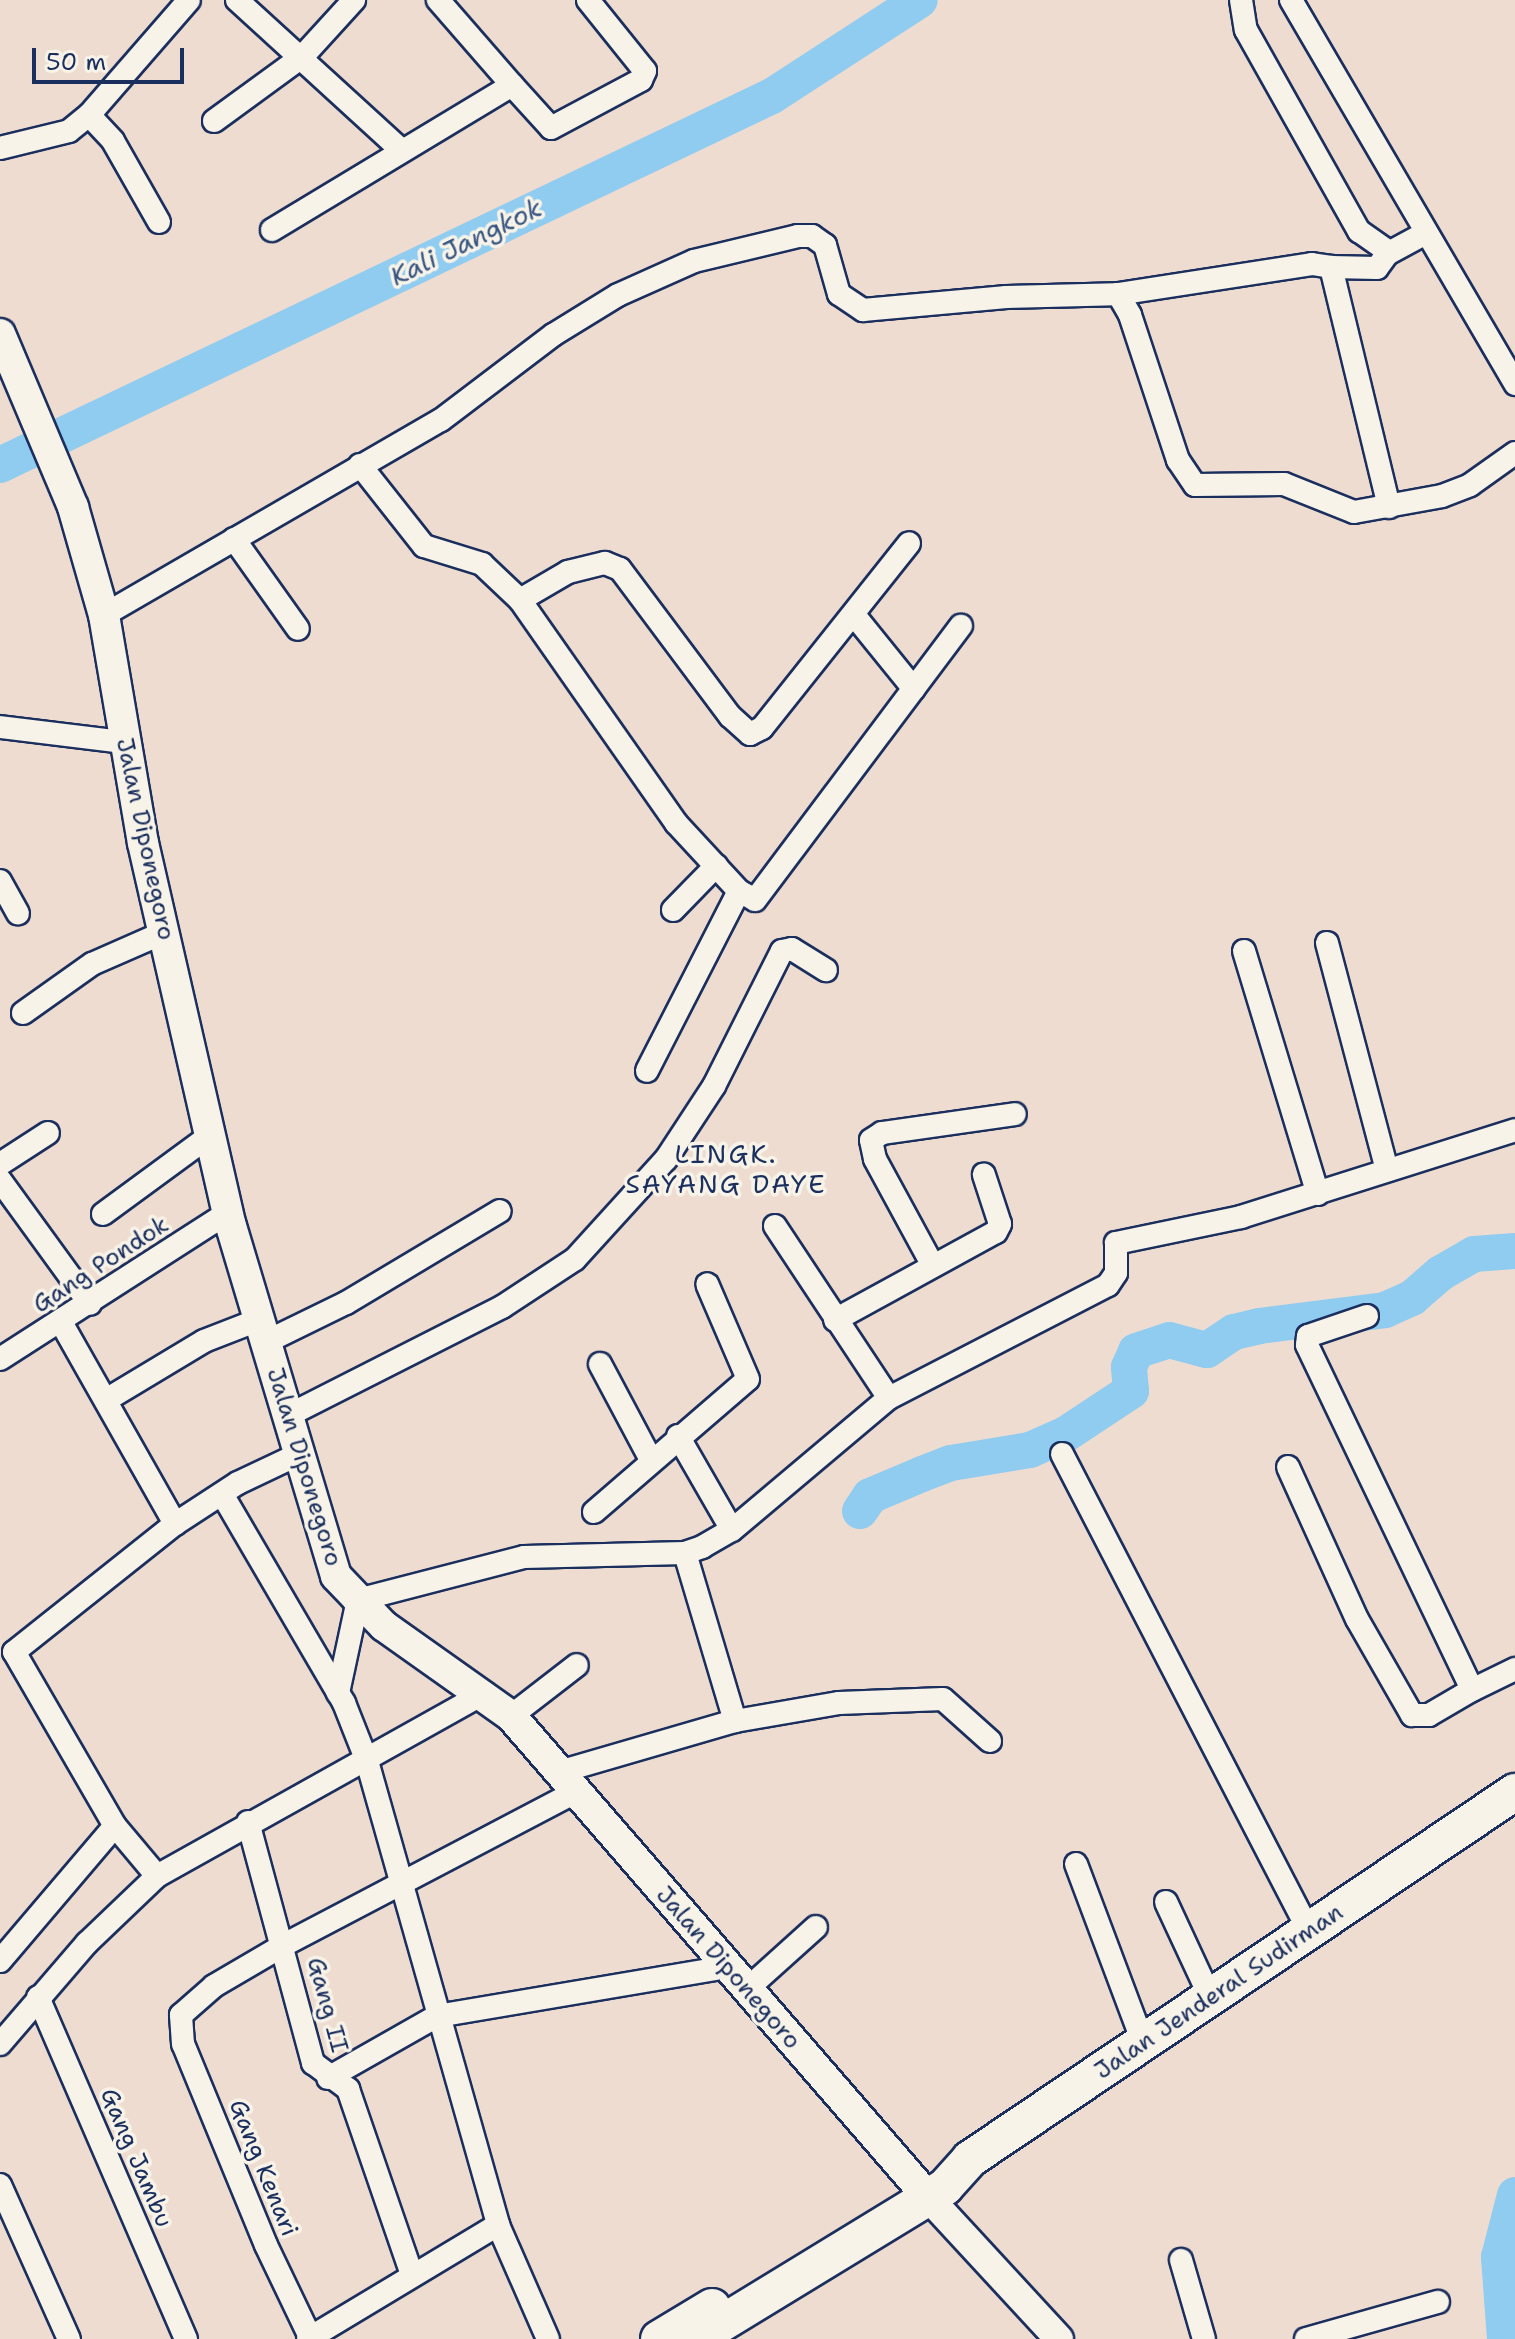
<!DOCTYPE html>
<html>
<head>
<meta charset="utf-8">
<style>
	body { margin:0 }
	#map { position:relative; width:1515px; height:2339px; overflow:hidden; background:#efdcd0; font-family:"Shantell Sans",sans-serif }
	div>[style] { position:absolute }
	.river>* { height:36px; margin:-18px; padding:0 18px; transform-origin:18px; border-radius:18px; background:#90cbf0 }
	.roads { filter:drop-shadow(2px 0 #1b2f5e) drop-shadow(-2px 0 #1b2f5e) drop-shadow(0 2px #1b2f5e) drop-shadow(0 -2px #1b2f5e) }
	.minor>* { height:22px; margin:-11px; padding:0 11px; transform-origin:11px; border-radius:11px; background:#f7f3e8 }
	.tertiary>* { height:28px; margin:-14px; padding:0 14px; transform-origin:14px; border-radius:14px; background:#f7f3e8 }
	.secondary>* { height:30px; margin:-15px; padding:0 15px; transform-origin:15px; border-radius:15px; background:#f7f3e8 }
	.trunk>* { height:36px; margin:-18px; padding:0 18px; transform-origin:18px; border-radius:18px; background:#f7f3e8 }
	span { translate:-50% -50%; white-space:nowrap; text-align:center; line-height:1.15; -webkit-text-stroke:7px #f7f3e8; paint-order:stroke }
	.street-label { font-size:24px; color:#1b2f5e }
	.water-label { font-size:26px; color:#385682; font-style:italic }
	.neighbourhood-label { font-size:26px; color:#1b2f5e; letter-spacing:2px }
	.scale { position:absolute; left:32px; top:48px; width:152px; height:36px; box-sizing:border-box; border:4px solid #1b2f5e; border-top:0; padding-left:10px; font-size:24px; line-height:28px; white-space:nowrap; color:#1b2f5e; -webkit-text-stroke:6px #f7f3e8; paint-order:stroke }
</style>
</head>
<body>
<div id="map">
	<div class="river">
		<div style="left:0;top:465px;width:856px;rotate:-25.55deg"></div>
		<div style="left:772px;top:96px;width:176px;rotate:-33deg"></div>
		<div style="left:860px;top:1511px;width:18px;rotate:-56deg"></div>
		<div style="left:870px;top:1496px;width:56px;rotate:-22.9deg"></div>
		<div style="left:922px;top:1474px;width:31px;rotate:-21deg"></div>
		<div style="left:951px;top:1463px;width:80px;rotate:-9.3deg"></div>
		<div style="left:1030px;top:1450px;width:39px;rotate:-24deg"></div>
		<div style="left:1066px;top:1434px;width:78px;rotate:-33.5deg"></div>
		<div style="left:1131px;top:1391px;width:24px;rotate:-95deg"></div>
		<div style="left:1129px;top:1367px;width:17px;rotate:-66deg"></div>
		<div style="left:1136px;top:1351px;width:35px;rotate:-18deg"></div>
		<div style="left:1169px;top:1340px;width:39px;rotate:15deg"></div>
		<div style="left:1207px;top:1350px;width:32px;rotate:-34deg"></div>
		<div style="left:1234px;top:1332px;width:26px;rotate:-13deg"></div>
		<div style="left:1259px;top:1326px;width:127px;rotate:-7.2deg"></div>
		<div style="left:1385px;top:1310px;width:30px;rotate:-24deg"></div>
		<div style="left:1412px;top:1298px;width:38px;rotate:-41deg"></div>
		<div style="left:1441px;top:1273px;width:38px;rotate:-30deg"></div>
		<div style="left:1474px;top:1254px;width:41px;rotate:-4.2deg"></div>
		<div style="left:1505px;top:2339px;width:82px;rotate:-94.2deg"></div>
		<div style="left:1499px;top:2257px;width:64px;rotate:-75.5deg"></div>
	</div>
	<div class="roads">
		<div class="minor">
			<div style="left:237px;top:0;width:221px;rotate:42.4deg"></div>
			<div style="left:1241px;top:0;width:30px;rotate:81deg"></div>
			<div style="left:1246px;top:30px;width:231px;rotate:60.7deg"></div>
			<div style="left:1359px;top:231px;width:37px;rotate:35deg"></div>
			<div style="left:1291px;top:0;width:445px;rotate:59.7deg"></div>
			<div style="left:512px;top:85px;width:58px;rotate:47.8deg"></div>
			<div style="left:551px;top:128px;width:102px;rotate:-28.1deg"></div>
			<div style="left:641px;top:80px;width:10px;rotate:-66deg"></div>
			<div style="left:645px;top:71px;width:91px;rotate:-128.8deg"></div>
			<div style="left:89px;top:115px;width:35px;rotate:47deg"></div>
			<div style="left:113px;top:141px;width:93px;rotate:60.4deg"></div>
			<div style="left:214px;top:121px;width:110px;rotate:-36.1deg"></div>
			<div style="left:303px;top:56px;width:76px;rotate:-47.7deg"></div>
			<div style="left:0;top:148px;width:71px;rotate:-13.8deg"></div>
			<div style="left:69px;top:131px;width:26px;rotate:-39deg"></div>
			<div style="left:89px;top:115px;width:152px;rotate:-49deg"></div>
			<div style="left:272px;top:230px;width:280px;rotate:-31.1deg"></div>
			<div style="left:512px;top:85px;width:113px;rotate:-131deg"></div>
			<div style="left:1331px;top:267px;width:46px;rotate:1.2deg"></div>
			<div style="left:1377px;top:268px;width:17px;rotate:-54deg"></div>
			<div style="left:1387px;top:254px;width:42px;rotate:-28.4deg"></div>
			<div style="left:1118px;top:294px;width:196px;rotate:-8.8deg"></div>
			<div style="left:1312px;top:264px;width:19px;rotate:9deg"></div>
			<div style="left:1331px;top:267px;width:247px;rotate:76.4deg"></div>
			<div style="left:360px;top:465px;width:103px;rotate:51.7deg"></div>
			<div style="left:424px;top:546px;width:61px;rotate:17.2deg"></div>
			<div style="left:482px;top:564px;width:52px;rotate:43.5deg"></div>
			<div style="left:520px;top:600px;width:56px;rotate:-30.3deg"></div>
			<div style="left:568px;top:572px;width:38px;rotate:-14deg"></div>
			<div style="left:605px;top:563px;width:16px;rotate:22deg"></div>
			<div style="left:620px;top:569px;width:184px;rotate:53.2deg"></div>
			<div style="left:730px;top:716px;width:27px;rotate:42deg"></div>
			<div style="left:750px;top:734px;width:13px;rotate:-27deg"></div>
			<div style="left:762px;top:728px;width:236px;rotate:-51.5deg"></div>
			<div style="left:234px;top:539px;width:110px;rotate:54.6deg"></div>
			<div style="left:520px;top:600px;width:272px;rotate:55deg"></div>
			<div style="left:676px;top:823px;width:93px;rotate:47.2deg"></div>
			<div style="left:739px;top:891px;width:202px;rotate:117.1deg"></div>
			<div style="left:104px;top:615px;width:389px;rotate:-30.1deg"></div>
			<div style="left:441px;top:420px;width:141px;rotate:-37.2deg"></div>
			<div style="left:553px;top:335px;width:76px;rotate:-31.6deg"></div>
			<div style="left:618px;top:295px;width:83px;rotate:-24.1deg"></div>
			<div style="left:694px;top:261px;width:107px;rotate:-13.5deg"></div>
			<div style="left:798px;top:236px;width:14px"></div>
			<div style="left:812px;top:236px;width:16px;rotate:35deg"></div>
			<div style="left:825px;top:245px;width:51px;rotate:74.1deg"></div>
			<div style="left:839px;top:294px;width:29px;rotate:34deg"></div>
			<div style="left:863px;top:310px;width:144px;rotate:-5.2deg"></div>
			<div style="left:1006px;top:297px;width:112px;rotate:-1.5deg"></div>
			<div style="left:1118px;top:294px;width:24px;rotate:60deg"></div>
			<div style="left:1130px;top:315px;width:153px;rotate:71.7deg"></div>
			<div style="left:1178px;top:460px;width:30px;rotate:56deg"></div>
			<div style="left:1195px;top:485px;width:89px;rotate:-0.6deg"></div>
			<div style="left:1284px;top:484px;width:75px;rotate:21.8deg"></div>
			<div style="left:1354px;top:512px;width:89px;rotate:-10.3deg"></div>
			<div style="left:1442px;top:496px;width:30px;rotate:-21deg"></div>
			<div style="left:1470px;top:485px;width:55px;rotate:-35.4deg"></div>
			<div style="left:854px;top:615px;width:95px;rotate:51deg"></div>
			<div style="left:0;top:727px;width:124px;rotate:7deg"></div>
			<div style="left:0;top:881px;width:37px;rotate:61deg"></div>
			<div style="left:739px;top:891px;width:18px;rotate:29deg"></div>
			<div style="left:755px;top:900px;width:343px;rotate:-53.1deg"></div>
			<div style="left:673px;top:910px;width:62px;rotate:-45.7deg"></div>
			<div style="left:1327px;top:943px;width:235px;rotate:75.2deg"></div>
			<div style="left:1244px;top:951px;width:254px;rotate:73.1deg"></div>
			<div style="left:23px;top:1013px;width:85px;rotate:-35.4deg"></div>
			<div style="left:92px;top:964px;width:80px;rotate:-23.7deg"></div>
			<div style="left:0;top:1164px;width:57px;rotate:-32.9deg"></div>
			<div style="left:0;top:1180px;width:153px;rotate:54deg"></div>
			<div style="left:103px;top:1214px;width:135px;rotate:-36.3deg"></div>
			<div style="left:775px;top:1226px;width:206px;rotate:56.5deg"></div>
			<div style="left:932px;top:1264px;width:119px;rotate:-118.5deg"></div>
			<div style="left:875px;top:1159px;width:19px;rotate:-102deg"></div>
			<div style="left:871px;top:1140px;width:13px;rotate:-32deg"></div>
			<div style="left:882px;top:1133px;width:134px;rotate:-8.1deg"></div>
			<div style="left:1367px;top:1316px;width:62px;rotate:161.3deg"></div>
			<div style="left:1308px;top:1336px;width:9px;rotate:96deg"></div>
			<div style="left:1307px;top:1345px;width:382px;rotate:64.4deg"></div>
			<div style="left:1472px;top:1690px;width:48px;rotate:-26deg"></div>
			<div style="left:835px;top:1320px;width:183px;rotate:-28.7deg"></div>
			<div style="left:996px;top:1232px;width:9px;rotate:-63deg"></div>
			<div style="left:1000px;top:1224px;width:52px;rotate:-108.1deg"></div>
			<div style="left:62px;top:1324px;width:230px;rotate:60.5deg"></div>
			<div style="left:266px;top:1342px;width:89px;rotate:-26deg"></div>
			<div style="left:346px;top:1303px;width:179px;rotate:-30.9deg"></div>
			<div style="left:0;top:1359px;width:272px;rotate:-32.7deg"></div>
			<div style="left:600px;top:1364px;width:109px;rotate:62deg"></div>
			<div style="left:106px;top:1400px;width:114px;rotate:-31deg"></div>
			<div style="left:204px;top:1341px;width:58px;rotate:-21.3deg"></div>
			<div style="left:289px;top:1415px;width:239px;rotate:-26.9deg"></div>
			<div style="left:502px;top:1307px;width:87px;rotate:-33.3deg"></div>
			<div style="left:575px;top:1259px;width:135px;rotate:-47.7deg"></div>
			<div style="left:666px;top:1159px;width:87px;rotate:-56.7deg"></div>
			<div style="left:714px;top:1086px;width:151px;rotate:-63.3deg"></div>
			<div style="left:782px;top:951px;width:10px;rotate:-11deg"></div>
			<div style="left:792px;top:949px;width:40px;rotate:32deg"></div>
			<div style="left:678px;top:1436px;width:108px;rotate:60.1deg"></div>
			<div style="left:1062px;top:1454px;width:537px;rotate:62.62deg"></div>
			<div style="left:1288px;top:1467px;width:167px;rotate:65.6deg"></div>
			<div style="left:1357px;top:1619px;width:111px;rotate:60.2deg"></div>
			<div style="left:1412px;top:1715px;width:17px"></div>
			<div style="left:1429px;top:1715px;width:50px;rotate:-30.2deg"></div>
			<div style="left:222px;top:1494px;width:242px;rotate:59.7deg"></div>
			<div style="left:344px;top:1703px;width:62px;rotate:68.4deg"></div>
			<div style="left:367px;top:1761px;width:482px;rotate:74.2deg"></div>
			<div style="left:498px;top:2225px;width:124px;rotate:66.3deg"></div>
			<div style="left:594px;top:1512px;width:203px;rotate:-40.8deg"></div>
			<div style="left:748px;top:1379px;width:103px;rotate:-113.3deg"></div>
			<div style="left:354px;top:1601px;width:176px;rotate:-14.5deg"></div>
			<div style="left:524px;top:1557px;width:161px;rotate:-1.4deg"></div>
			<div style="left:685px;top:1553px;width:18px;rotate:-19deg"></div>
			<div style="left:702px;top:1547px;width:34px;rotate:-30deg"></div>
			<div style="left:732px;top:1530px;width:205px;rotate:-40.1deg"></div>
			<div style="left:889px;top:1398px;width:246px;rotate:-27.3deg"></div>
			<div style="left:1108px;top:1285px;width:14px;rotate:-56deg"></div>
			<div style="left:1116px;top:1273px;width:30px;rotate:-90deg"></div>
			<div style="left:1116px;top:1243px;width:128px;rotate:-11.7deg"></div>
			<div style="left:1241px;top:1217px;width:287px;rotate:-17.6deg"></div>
			<div style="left:338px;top:1693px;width:91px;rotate:-77.9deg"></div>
			<div style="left:511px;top:1716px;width:83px;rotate:-37.7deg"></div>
			<div style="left:735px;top:1721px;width:106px;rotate:-9.8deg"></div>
			<div style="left:839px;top:1703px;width:104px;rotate:-2.2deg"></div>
			<div style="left:943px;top:1699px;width:63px;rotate:41.8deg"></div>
			<div style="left:559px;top:1772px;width:183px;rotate:-16.2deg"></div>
			<div style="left:735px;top:1721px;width:175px;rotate:-106.6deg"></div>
			<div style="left:248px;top:1822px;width:250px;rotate:74.9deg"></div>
			<div style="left:313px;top:2063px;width:44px;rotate:36.6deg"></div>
			<div style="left:348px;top:2089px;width:197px;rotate:71deg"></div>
			<div style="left:1076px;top:1864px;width:190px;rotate:69.4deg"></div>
			<div style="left:157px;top:1876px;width:65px;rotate:-130deg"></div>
			<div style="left:115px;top:1826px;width:201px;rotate:-120.1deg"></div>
			<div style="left:14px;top:1652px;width:206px;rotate:-38.5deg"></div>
			<div style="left:175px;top:1524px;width:75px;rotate:-33.1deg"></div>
			<div style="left:238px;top:1483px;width:68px;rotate:-25.4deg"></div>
			<div style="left:1166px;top:1902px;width:105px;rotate:65.1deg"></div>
			<div style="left:0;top:1961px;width:177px;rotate:-49.6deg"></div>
			<div style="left:746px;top:1990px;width:94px;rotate:-42deg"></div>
			<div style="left:38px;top:1997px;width:373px;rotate:66.6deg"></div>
			<div style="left:0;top:2044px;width:133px;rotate:-49.3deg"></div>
			<div style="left:87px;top:1943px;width:97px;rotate:-43.7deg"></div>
			<div style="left:157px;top:1876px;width:375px;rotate:-29.2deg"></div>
			<div style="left:328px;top:2078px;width:125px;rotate:-29.6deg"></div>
			<div style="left:437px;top:2016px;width:293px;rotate:-9.6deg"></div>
			<div style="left:0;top:2185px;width:169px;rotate:65.9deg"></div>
			<div style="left:1181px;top:2260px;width:82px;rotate:73.8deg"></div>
			<div style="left:308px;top:2339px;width:222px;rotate:-31deg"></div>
			<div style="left:311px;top:2339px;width:104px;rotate:-115.6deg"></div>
			<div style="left:266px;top:2245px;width:217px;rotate:-112.4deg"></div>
			<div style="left:183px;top:2044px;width:29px;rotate:-94deg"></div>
			<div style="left:181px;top:2015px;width:44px;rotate:-41.3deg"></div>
			<div style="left:214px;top:1986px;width:81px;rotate:-30.4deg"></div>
			<div style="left:284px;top:1945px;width:331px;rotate:-27.7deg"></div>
			<div style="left:1306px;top:2339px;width:137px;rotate:-15.7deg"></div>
		</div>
		<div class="tertiary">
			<div style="left:928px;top:2197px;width:193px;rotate:47.3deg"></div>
		</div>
		<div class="secondary">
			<div style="left:0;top:334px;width:188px;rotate:67.1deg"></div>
			<div style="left:73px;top:507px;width:112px;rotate:74deg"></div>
			<div style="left:104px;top:615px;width:231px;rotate:80.3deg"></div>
			<div style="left:143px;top:843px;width:393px;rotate:77.1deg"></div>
			<div style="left:231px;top:1226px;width:365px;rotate:73.3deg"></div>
			<div style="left:336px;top:1576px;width:69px;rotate:46.2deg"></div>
			<div style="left:384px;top:1626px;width:156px;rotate:35.3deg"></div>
			<div style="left:511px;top:1716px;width:637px;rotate:49.08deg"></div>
		</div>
		<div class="trunk">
			<div style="left:659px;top:2339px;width:62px;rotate:-31.1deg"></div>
			<div style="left:696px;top:2339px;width:292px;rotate:-31.4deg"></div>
			<div style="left:945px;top:2187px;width:38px;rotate:-48deg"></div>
			<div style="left:970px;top:2159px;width:657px;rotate:-33.96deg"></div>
		</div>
	</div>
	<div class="street-label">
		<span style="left:145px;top:839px;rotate:78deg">Jalan Diponegoro</span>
		<span style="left:101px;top:1265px;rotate:-33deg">Gang Pondok</span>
		<span style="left:304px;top:1467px;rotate:73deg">Jalan Diponegoro</span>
		<span style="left:728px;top:1968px;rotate:49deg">Jalan Diponegoro</span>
		<span style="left:1219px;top:1992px;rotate:-34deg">Jalan Jenderal Sudirman</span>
		<span style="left:327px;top:2005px;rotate:75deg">Gang II</span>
		<span style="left:136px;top:2158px;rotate:67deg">Gang Jambu</span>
		<span style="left:263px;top:2168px;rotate:68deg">Gang Kenari</span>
	</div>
	<div class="water-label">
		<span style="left:466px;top:242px;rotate:-26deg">Kali Jangkok</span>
	</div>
	<div class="neighbourhood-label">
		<span style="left:726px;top:1169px">LINGK.<br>SAYANG DAYE</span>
	</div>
	<div class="scale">50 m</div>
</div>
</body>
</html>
